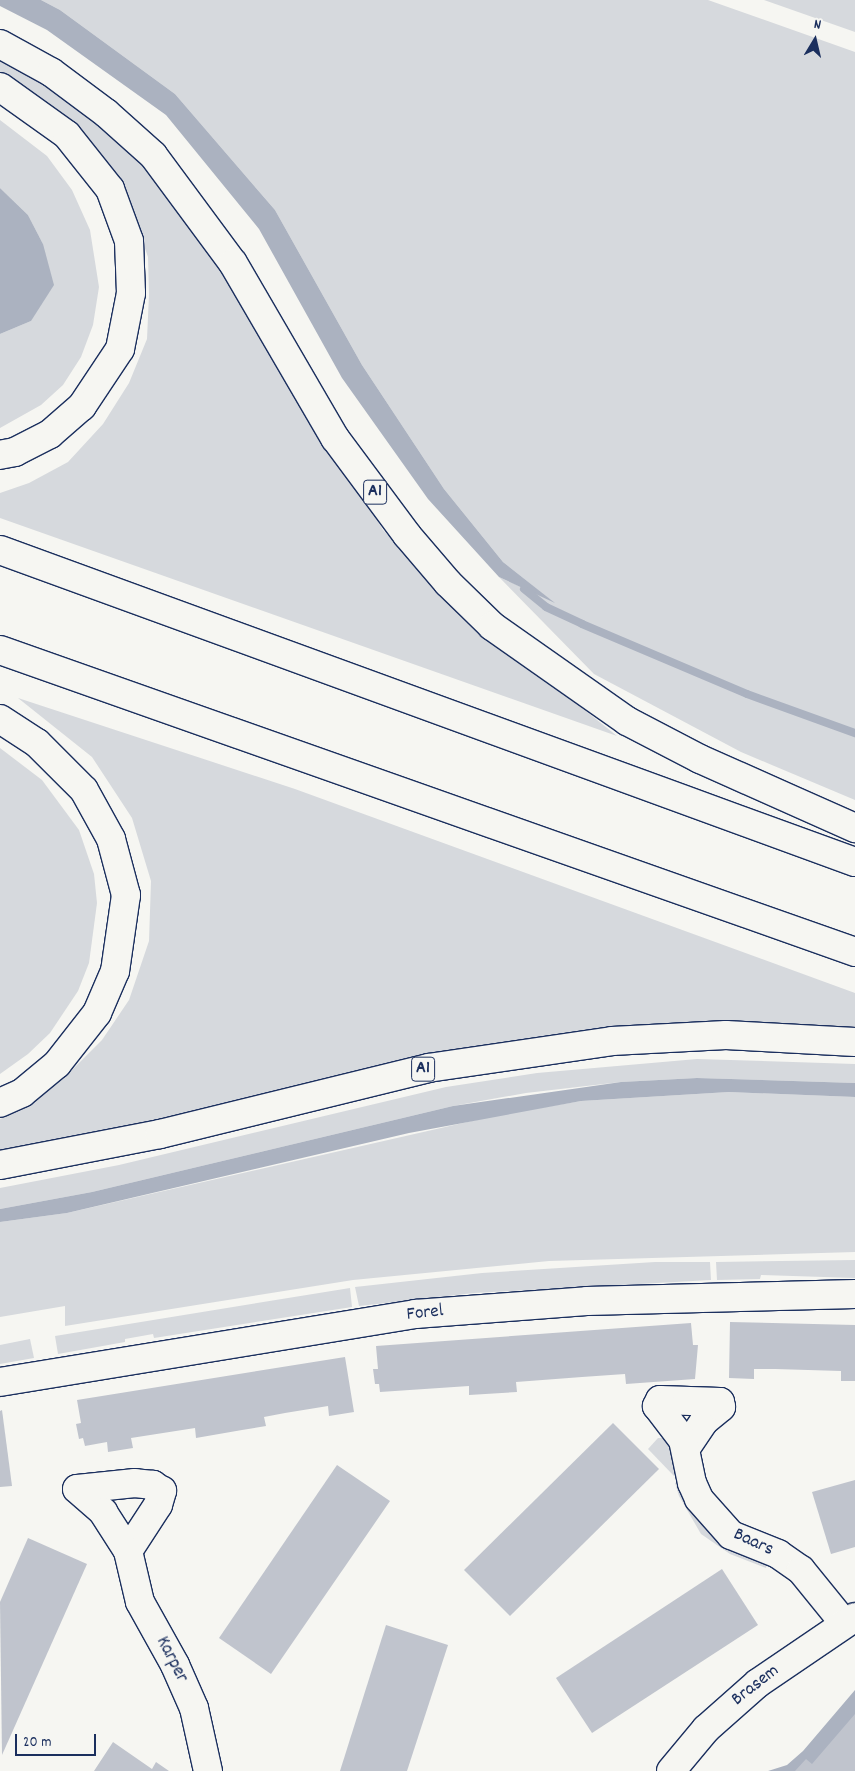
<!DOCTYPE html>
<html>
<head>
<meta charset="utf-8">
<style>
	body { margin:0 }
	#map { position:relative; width:855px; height:1771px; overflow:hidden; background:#f6f6f2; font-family:Dekko,sans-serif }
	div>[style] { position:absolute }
	.green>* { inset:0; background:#d6d9dd }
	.water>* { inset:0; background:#abb2c0 }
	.stream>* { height:8px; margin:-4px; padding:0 4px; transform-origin:4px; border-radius:4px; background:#abb2c0 }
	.building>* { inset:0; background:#c0c4cd }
	.roads { filter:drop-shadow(1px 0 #1b2f5e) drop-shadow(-1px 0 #1b2f5e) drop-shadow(0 1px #1b2f5e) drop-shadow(0 -1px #1b2f5e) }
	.minor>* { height:28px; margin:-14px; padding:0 14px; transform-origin:14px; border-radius:14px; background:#f6f6f2 }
	.highway>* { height:28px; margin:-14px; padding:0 14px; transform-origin:14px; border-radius:14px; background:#f6f6f2 }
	span { translate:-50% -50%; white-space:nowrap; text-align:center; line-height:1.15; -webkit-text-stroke:4px #f6f6f2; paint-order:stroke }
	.shield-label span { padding:1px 4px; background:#f6f6f2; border:1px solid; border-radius:4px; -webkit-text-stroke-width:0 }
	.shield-label { font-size:18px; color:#1b2f5e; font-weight:700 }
	.street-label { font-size:19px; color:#1b2f5e }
	.north { position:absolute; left:790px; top:15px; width:50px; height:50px; -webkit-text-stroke:4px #f6f6f2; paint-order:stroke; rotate:9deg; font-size:14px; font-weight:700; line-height:20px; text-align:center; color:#1b2f5e }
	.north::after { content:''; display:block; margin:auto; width:18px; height:22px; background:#1b2f5e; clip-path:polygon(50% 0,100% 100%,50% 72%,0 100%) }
	.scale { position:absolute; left:15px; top:1734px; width:81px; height:22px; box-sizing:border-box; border:2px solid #1b2f5e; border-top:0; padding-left:6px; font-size:15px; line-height:18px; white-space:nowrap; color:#1b2f5e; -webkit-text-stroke:4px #f6f6f2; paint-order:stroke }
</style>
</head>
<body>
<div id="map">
	<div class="green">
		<div style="clip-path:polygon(41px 0,708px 0,855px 52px,855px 800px,741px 752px,594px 674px,499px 577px,552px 601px,503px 562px,444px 489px,362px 365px,275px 210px,175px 94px,60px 10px)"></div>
		<div style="clip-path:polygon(764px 0,855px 0,855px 32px)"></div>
		<div style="clip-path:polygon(0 58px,81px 109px,164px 180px,216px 252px,383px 530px,465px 614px,617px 736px,0 518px,0 493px,29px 483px,68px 462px,103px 424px,129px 383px,147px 339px,149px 294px,148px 257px,127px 197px,101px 155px,65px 116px,0 72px)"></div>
		<div style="clip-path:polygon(0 120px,47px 156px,72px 190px,90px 230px,99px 287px,93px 325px,81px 357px,63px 385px,41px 405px,0 428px,0 334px,31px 321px,43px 244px,28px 215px,0 188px)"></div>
		<div style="clip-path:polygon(18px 698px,295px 789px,855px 993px,855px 1032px,634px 1032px,0 1155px,0 1119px,22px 1110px,62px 1080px,102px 1040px,129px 1000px,149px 941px,151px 881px,132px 818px,92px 757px)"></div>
		<div style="clip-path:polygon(0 748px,42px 780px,79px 830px,94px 874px,97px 903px,89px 963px,78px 991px,50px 1033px,28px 1054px,0 1074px)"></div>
		<div style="clip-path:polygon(697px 1059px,855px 1064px,855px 1083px,697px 1078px,621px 1082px,526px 1093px,453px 1106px,92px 1192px,0 1209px,0 1188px,119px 1165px,446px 1087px,537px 1073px)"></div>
		<div style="clip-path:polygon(729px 1092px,855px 1097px,855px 1252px,549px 1261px,353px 1280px,65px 1326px,65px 1306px,0 1317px,0 1222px,67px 1213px,498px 1115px,581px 1101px)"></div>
		<div style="clip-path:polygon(855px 1260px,855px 1278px,761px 1275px,760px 1279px,717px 1280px,716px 1262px)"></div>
		<div style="clip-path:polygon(655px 1262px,710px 1262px,711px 1280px,474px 1293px,359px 1306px,355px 1287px,482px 1273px)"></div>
		<div style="clip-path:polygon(350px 1288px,352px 1307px,154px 1338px,153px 1334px,125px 1339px,125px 1342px,58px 1354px,55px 1336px)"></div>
		<div style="clip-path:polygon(30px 1339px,34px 1358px,0 1364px,0 1345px)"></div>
		<div style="clip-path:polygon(658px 1438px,670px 1438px,681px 1474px,674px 1476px,648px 1449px)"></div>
		<div style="clip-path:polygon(683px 1481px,767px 1563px,766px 1568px,730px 1554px,701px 1534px,679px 1496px,675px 1483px)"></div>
	</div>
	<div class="water">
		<div style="clip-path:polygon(0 0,41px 0,60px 10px,175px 94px,275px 210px,362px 365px,444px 489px,503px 562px,555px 603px,499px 577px,428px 499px,342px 378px,259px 229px,166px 115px,47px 30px,0 6px)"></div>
		<div style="clip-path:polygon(0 188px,28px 215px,43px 244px,54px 285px,31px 321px,0 334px)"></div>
		<div style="clip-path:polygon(697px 1078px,855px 1083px,855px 1097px,729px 1092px,581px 1101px,409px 1133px,67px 1213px,0 1222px,0 1209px,92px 1192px,453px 1106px,621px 1082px)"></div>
		<div style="clip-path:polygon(855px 1690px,855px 1771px,768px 1771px,787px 1765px,803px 1751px)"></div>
	</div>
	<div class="stream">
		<div style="left:524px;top:589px;width:28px;rotate:39deg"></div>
		<div style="left:546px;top:607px;width:40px;rotate:25deg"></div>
		<div style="left:582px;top:624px;width:179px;rotate:23deg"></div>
		<div style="left:747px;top:694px;width:115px;rotate:19.9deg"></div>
	</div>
	<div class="building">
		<div style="clip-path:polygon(730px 1322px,855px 1325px,855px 1381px,841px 1381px,841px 1371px,775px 1369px,754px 1369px,754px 1379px,729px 1378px)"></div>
		<div style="clip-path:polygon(691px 1323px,693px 1345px,698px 1345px,695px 1379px,626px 1384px,625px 1374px,582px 1377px,516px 1382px,517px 1392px,469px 1395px,469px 1386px,380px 1392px,379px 1384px,375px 1384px,373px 1369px,378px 1369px,376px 1346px)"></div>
		<div style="clip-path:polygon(345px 1357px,354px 1412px,329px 1416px,328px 1406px,285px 1413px,264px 1417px,266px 1426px,242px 1430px,196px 1438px,195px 1428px,131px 1438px,133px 1448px,108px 1452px,107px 1442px,85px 1446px,83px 1438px,79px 1439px,76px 1424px,81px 1423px,77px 1400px)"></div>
		<div style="clip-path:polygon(2px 1410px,12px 1486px,0 1487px,0 1411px)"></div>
		<div style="clip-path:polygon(613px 1423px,659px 1469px,510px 1616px,464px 1570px)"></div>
		<div style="clip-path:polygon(337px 1465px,390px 1501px,271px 1674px,219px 1638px)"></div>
		<div style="clip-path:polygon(855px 1480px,855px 1547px,831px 1554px,812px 1492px)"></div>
		<div style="clip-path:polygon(28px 1538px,87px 1564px,2px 1755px,0 1602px)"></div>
		<div style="clip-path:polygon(722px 1569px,758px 1625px,592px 1733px,556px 1678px)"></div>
		<div style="clip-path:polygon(386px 1625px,448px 1645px,407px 1771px,340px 1771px)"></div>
		<div style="clip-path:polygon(855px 1714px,855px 1771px,795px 1771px,806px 1759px,812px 1764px)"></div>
		<div style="clip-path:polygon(113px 1742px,152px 1769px,156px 1762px,169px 1771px,94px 1771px)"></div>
	</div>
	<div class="roads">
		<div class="minor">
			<div style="left:0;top:1382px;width:421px;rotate:-9.3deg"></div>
			<div style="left:415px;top:1314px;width:172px;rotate:-4.3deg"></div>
			<div style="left:587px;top:1301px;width:268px;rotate:-1.5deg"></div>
			<div style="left:686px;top:1448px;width:32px;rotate:-56deg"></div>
			<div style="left:704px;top:1421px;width:22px;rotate:-39deg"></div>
			<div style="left:721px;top:1407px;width:5px;rotate:-101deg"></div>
			<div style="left:720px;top:1402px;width:60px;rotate:-178.1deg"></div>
			<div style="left:660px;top:1400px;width:7px;rotate:117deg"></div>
			<div style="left:657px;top:1406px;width:43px;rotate:52.6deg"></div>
			<div style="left:683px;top:1440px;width:44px;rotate:78.2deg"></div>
			<div style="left:692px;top:1483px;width:17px;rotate:66deg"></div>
			<div style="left:699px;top:1499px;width:48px;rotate:48.4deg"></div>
			<div style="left:731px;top:1535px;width:51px;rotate:22deg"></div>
			<div style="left:778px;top:1554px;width:28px;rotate:35deg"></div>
			<div style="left:801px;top:1570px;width:68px;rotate:50.9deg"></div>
			<div style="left:128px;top:1551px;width:55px;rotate:-56.9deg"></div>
			<div style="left:158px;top:1505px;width:15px;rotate:-74deg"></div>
			<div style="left:162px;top:1491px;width:11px;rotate:-146deg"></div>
			<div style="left:153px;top:1485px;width:18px;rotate:-174deg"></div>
			<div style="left:135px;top:1483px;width:58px;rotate:174.1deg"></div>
			<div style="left:77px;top:1489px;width:35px;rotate:41deg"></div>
			<div style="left:103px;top:1512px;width:46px;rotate:57.3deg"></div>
			<div style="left:128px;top:1551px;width:52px;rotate:76.8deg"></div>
			<div style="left:140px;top:1602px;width:72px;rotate:60.9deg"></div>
			<div style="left:175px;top:1665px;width:47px;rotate:66.2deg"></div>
			<div style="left:194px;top:1708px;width:65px;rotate:77.5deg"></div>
			<div style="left:671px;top:1771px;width:55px;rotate:-50.2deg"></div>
			<div style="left:706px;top:1729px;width:69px;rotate:-41.5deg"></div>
			<div style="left:758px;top:1683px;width:117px;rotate:-34.2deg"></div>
		</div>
		<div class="highway">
			<div style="left:0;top:44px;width:58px;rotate:28.8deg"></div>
			<div style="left:51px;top:72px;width:69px;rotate:36.7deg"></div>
			<div style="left:106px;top:113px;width:63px;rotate:41.8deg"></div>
			<div style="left:153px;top:155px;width:134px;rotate:53.5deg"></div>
			<div style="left:233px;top:263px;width:203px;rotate:59.8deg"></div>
			<div style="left:335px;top:438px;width:121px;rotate:53.4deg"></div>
			<div style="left:407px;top:535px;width:63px;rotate:49.5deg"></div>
			<div style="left:448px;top:583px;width:62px;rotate:44.3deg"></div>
			<div style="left:492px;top:626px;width:165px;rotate:35.1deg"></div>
			<div style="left:627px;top:721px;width:82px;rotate:27.5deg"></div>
			<div style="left:700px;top:759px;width:170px;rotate:24deg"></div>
			<div style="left:0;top:87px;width:82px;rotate:35.6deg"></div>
			<div style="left:67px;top:135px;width:69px;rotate:51.5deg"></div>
			<div style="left:110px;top:189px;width:55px;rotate:69.9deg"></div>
			<div style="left:129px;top:241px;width:52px;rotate:87.8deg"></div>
			<div style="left:131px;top:293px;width:57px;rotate:101.1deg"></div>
			<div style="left:120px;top:349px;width:69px;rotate:123.7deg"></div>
			<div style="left:82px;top:406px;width:43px;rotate:138.8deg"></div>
			<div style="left:50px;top:434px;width:39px;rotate:153deg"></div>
			<div style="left:15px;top:452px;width:15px;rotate:169deg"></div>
			<div style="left:0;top:550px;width:910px;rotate:20.05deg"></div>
			<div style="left:0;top:650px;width:907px;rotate:19.45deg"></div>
			<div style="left:0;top:719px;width:44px;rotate:33deg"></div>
			<div style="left:37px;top:743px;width:66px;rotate:45deg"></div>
			<div style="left:84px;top:790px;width:56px;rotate:61.1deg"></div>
			<div style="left:111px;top:839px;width:58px;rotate:75deg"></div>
			<div style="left:126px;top:895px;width:77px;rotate:98.2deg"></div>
			<div style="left:115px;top:971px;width:46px;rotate:113.2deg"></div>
			<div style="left:97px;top:1013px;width:65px;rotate:128.1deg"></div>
			<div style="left:57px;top:1064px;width:45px;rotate:140.4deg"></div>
			<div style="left:22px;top:1093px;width:24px;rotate:156deg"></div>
			<div style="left:0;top:1165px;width:163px;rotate:-11deg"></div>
			<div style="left:160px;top:1134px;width:276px;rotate:-13.8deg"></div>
			<div style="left:428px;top:1068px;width:186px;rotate:-8.3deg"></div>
			<div style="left:612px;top:1041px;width:114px;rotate:-3deg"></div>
			<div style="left:726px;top:1035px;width:129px;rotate:3.1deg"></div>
		</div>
	</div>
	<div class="shield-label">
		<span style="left:375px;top:492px">A1</span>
		<span style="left:423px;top:1069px">A1</span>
	</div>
	<div class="street-label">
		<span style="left:425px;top:1314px;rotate:-6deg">Forel</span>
		<span style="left:753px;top:1543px;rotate:25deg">Baars</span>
		<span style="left:171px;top:1660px;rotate:63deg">Karper</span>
		<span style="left:756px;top:1686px;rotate:-38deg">Brasem</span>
	</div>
	<div class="north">N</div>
	<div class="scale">20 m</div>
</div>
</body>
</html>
